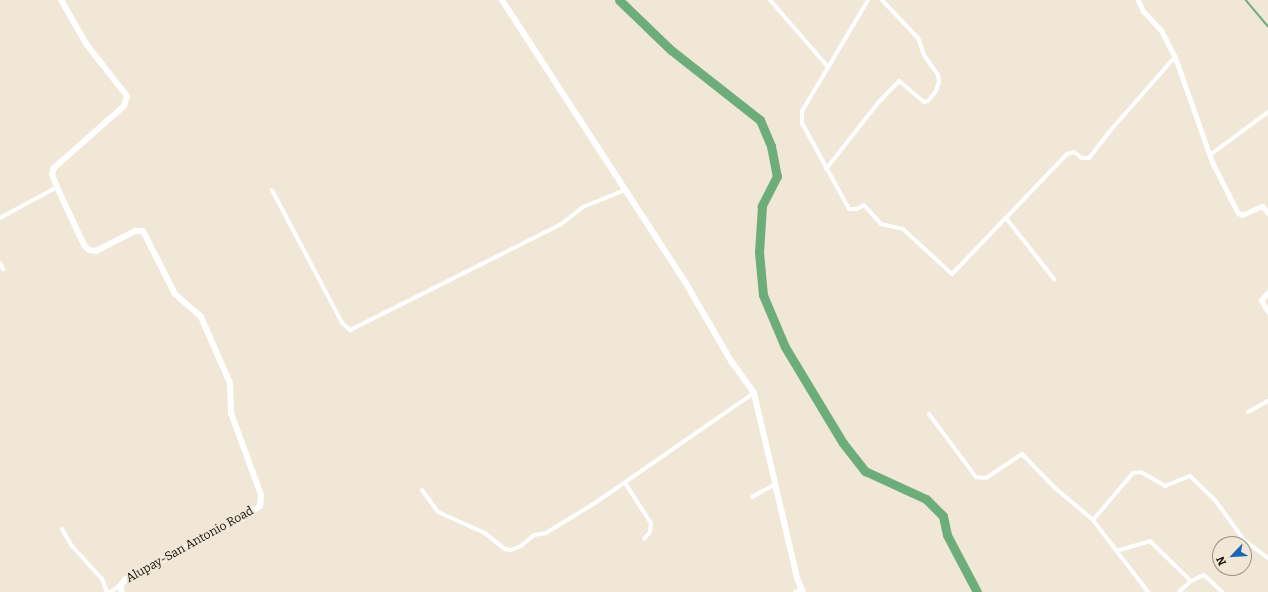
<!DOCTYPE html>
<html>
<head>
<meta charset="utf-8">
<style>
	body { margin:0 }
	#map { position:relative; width:1268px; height:592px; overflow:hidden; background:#f1e7d6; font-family:Bitter,serif }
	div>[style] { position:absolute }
	.stream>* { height:1.5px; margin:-0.75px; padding:0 0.75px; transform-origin:0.75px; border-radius:0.75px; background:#6dad7b }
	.river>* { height:9px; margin:-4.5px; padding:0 4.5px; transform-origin:4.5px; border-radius:4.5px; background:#6dad7b }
	.minor>* { height:4px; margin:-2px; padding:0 2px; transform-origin:2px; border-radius:2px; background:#fff }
	.tertiary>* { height:5px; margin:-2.5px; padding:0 2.5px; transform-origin:2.5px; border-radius:2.5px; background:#fff }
	.secondary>* { height:6px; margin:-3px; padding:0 3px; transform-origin:3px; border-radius:3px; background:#fff }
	span { translate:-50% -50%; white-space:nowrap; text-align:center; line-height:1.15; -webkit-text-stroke:3.5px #f1e7d6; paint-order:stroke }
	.street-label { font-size:12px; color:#13100a }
	.north { position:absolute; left:1212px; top:536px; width:40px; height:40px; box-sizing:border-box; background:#f1e7d6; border:1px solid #989184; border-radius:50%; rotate:245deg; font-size:11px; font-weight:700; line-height:16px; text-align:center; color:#13100a }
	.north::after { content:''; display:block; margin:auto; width:14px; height:18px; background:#1f65b5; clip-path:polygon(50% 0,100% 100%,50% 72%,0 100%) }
</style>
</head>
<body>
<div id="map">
	<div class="stream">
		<div style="left:1246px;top:0;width:34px;rotate:50deg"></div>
	</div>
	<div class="river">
		<div style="left:619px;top:0;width:72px;rotate:43.9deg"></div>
		<div style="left:671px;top:50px;width:113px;rotate:38.2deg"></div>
		<div style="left:760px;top:120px;width:28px;rotate:67deg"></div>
		<div style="left:771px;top:146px;width:31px;rotate:79deg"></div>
		<div style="left:777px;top:176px;width:34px;rotate:117deg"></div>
		<div style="left:762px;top:206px;width:46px;rotate:93.7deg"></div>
		<div style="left:759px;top:252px;width:43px;rotate:84.7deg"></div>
		<div style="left:763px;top:295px;width:56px;rotate:67.1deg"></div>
		<div style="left:785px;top:347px;width:112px;rotate:58.9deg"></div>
		<div style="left:843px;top:443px;width:36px;rotate:52deg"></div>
		<div style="left:865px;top:471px;width:67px;rotate:24.7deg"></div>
		<div style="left:926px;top:499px;width:24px;rotate:45deg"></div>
		<div style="left:943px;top:516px;width:19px;rotate:78deg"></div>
		<div style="left:947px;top:535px;width:64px;rotate:62.2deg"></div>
	</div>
	<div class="minor">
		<div style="left:770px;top:0;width:89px;rotate:49.1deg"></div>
		<div style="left:868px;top:0;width:129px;rotate:120.7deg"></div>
		<div style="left:802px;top:111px;width:12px;rotate:90deg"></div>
		<div style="left:802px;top:123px;width:98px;rotate:61.3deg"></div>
		<div style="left:849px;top:209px;width:8px"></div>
		<div style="left:857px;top:209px;width:8px;rotate:-30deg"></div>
		<div style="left:864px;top:205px;width:25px;rotate:48deg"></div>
		<div style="left:881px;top:224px;width:23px;rotate:13deg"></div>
		<div style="left:903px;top:229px;width:67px;rotate:42.6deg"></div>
		<div style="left:952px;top:274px;width:166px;rotate:-46.2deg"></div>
		<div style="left:1067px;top:154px;width:7px;rotate:-16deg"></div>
		<div style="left:1074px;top:152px;width:10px;rotate:37deg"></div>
		<div style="left:1082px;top:158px;width:7px"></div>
		<div style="left:1089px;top:158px;width:33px;rotate:-52deg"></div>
		<div style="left:1109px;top:132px;width:100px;rotate:-48.7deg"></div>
		<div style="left:1210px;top:155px;width:72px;rotate:-36.6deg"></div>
		<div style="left:826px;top:169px;width:84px;rotate:-51.8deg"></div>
		<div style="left:878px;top:103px;width:30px;rotate:-46deg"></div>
		<div style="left:899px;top:81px;width:33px;rotate:40deg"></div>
		<div style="left:924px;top:102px;width:4px;rotate:-14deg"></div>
		<div style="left:928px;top:101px;width:13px;rotate:-51deg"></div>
		<div style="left:936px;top:91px;width:9px;rotate:-72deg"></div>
		<div style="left:939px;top:82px;width:7px;rotate:-98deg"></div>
		<div style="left:938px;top:75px;width:24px;rotate:-125deg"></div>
		<div style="left:924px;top:55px;width:18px;rotate:-109deg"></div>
		<div style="left:918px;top:38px;width:52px;rotate:-133.5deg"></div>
		<div style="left:272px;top:190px;width:150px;rotate:62.2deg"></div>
		<div style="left:342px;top:323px;width:11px;rotate:41deg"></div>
		<div style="left:350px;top:330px;width:235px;rotate:-26.6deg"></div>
		<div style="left:560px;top:225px;width:29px;rotate:-38deg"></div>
		<div style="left:583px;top:207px;width:45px;rotate:-22deg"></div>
		<div style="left:0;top:218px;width:65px;rotate:-28.5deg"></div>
		<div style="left:1006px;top:218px;width:78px;rotate:51.8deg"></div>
		<div style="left:0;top:263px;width:7px;rotate:63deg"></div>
		<div style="left:1248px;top:412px;width:23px;rotate:-29deg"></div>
		<div style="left:929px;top:414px;width:79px;rotate:53.3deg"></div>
		<div style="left:976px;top:477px;width:10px;rotate:6deg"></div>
		<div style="left:986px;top:478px;width:43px;rotate:-33.7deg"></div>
		<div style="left:1022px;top:454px;width:47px;rotate:45.9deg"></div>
		<div style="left:1055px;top:488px;width:50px;rotate:40.1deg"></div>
		<div style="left:1093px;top:520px;width:91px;rotate:52.6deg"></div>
		<div style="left:625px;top:483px;width:48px;rotate:57deg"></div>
		<div style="left:651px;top:523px;width:9px;rotate:96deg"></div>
		<div style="left:650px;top:532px;width:9px;rotate:131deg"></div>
		<div style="left:422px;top:490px;width:27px;rotate:54deg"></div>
		<div style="left:438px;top:512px;width:51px;rotate:24.1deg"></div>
		<div style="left:485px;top:533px;width:26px;rotate:39deg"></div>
		<div style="left:505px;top:549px;width:6px;rotate:9deg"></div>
		<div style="left:511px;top:550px;width:11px;rotate:-22deg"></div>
		<div style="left:521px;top:546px;width:17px;rotate:-40deg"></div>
		<div style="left:534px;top:535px;width:12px;rotate:-9deg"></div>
		<div style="left:546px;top:533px;width:57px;rotate:-31.5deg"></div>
		<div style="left:595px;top:503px;width:193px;rotate:-34.7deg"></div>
		<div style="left:752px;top:497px;width:25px;rotate:-29deg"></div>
		<div style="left:1093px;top:520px;width:62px;rotate:-49.6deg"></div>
		<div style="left:1133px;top:473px;width:8px;rotate:-7deg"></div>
		<div style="left:1141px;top:472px;width:28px;rotate:30deg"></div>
		<div style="left:1165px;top:486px;width:27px;rotate:-22deg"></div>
		<div style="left:1190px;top:476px;width:35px;rotate:44deg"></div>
		<div style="left:1215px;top:500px;width:49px;rotate:54.1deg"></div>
		<div style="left:1244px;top:540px;width:30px;rotate:37deg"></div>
		<div style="left:62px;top:529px;width:20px;rotate:60deg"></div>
		<div style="left:72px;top:546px;width:45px;rotate:47.7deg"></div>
		<div style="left:102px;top:579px;width:14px;rotate:69deg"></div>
		<div style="left:1116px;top:551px;width:35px;rotate:-16deg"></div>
		<div style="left:1150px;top:541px;width:57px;rotate:44.3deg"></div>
		<div style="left:110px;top:592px;width:12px;rotate:-31deg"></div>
		<div style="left:795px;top:592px;width:7px;rotate:-27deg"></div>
		<div style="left:1179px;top:592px;width:16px;rotate:-43deg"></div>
		<div style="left:1191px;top:581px;width:14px;rotate:-25deg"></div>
		<div style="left:1204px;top:575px;width:25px;rotate:43deg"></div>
	</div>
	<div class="tertiary">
		<div style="left:1138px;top:0;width:12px;rotate:66deg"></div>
		<div style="left:1143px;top:11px;width:26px;rotate:47deg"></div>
		<div style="left:1161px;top:30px;width:30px;rotate:63deg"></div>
		<div style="left:1175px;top:57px;width:111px;rotate:70.6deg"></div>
		<div style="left:1212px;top:162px;width:57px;rotate:63deg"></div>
		<div style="left:1238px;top:213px;width:4px;rotate:27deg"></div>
		<div style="left:1242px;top:215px;width:22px;rotate:-24deg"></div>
		<div style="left:1262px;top:206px;width:9px;rotate:49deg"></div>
		<div style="left:1268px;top:292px;width:11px;rotate:131deg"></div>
		<div style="left:1261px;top:300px;width:14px;rotate:60deg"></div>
	</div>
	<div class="secondary">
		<div style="left:61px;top:0;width:52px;rotate:60deg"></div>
		<div style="left:87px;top:45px;width:65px;rotate:51.9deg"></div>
		<div style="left:127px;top:96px;width:10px;rotate:107deg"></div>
		<div style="left:124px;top:106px;width:94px;rotate:138.5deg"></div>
		<div style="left:54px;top:168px;width:6px;rotate:108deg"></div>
		<div style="left:52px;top:174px;width:14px;rotate:69deg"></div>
		<div style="left:57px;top:187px;width:64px;rotate:65deg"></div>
		<div style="left:84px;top:245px;width:7px;rotate:45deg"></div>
		<div style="left:89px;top:250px;width:7px;rotate:8deg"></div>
		<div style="left:96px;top:251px;width:44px;rotate:-27.1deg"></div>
		<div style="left:135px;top:231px;width:8px"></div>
		<div style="left:143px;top:231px;width:71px;rotate:63.1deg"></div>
		<div style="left:175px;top:294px;width:35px;rotate:41deg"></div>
		<div style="left:201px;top:317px;width:72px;rotate:66.3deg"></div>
		<div style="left:230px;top:383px;width:30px;rotate:88deg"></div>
		<div style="left:231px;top:413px;width:87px;rotate:69.9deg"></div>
		<div style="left:261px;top:495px;width:11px;rotate:95deg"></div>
		<div style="left:260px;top:506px;width:21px;rotate:145deg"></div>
		<div style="left:243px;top:518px;width:132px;rotate:152.5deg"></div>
		<div style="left:126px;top:579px;width:9px;rotate:131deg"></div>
		<div style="left:120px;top:586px;width:6px;rotate:72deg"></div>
		<div style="left:502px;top:0;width:334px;rotate:57deg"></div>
		<div style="left:684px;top:280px;width:94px;rotate:59.9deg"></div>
		<div style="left:731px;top:361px;width:39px;rotate:54deg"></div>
		<div style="left:754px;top:393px;width:190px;rotate:76.9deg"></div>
		<div style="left:797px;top:578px;width:15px;rotate:67deg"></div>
	</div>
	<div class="street-label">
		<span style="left:190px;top:545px;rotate:-29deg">Alupay-San Antonio Road</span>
	</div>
	<div class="north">N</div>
</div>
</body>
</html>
